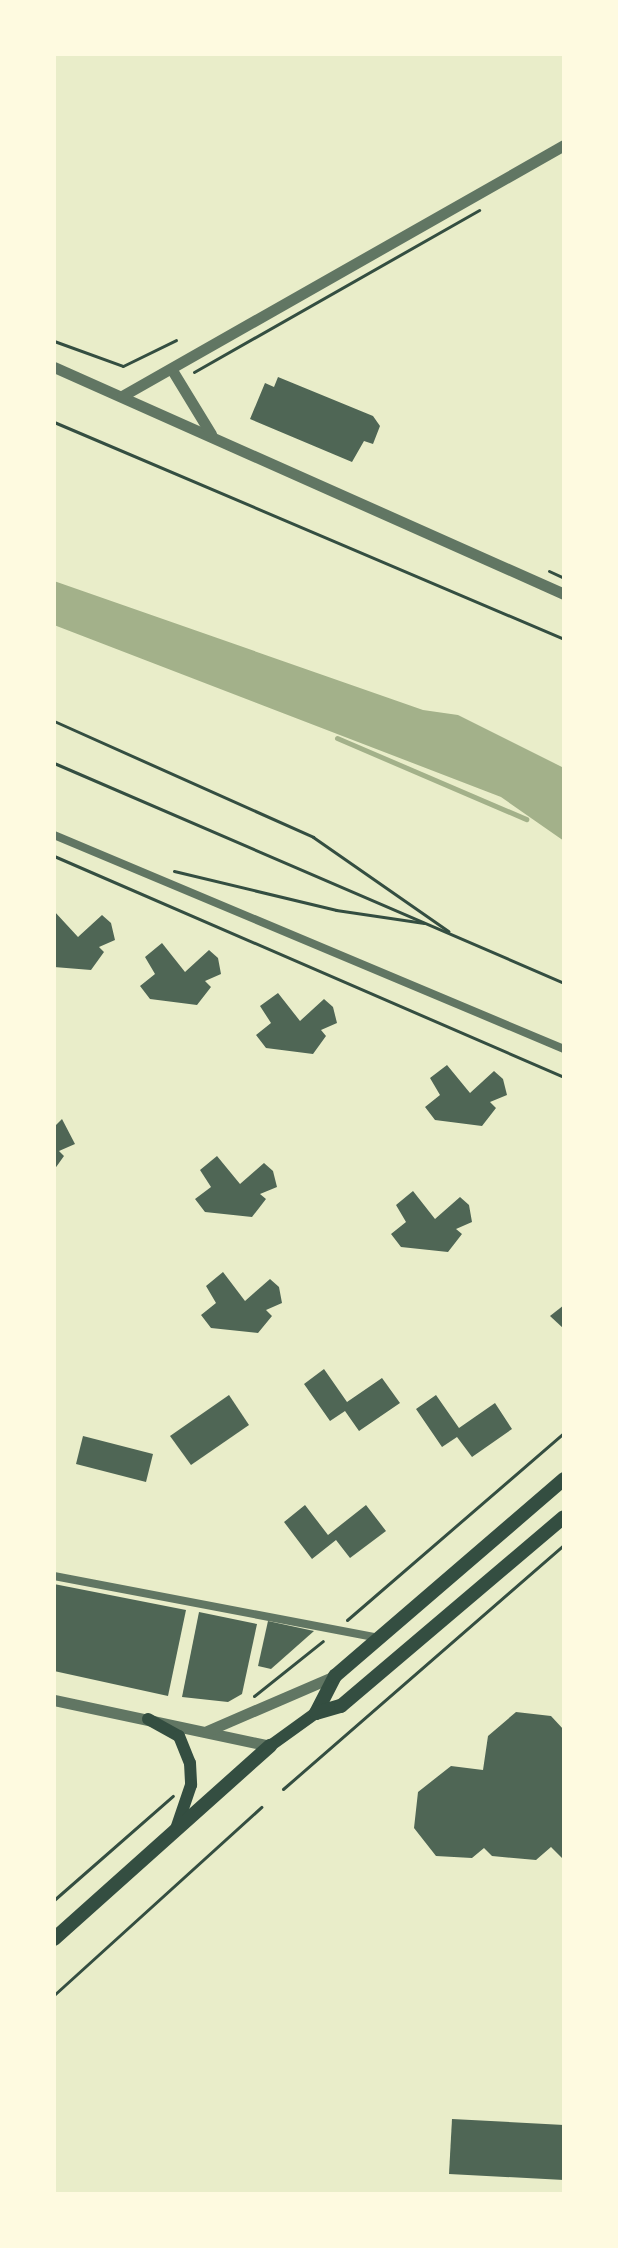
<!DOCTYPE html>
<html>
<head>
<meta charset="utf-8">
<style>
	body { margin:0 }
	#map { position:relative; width:618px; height:2248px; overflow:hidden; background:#e9edc9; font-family:Quicksand,sans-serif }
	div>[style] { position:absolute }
	.water>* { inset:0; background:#a3b18a }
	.stream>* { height:5px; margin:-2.5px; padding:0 2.5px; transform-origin:2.5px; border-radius:2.5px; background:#a3b18a }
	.building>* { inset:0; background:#4f6655 }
	.path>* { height:3px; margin:-1.5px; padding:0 1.5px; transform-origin:1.5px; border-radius:1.5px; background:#344e41 }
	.minor>* { height:8px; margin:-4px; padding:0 4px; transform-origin:4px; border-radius:4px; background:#617663 }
	.tertiary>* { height:11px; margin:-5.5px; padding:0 5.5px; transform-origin:5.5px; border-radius:5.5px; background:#617663 }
	.secondary>* { height:12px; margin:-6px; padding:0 6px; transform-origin:6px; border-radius:6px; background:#344e41 }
	.primary>* { height:14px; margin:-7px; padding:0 7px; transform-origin:7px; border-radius:7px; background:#344e41 }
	span { translate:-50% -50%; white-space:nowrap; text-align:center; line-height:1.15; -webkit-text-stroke:6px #fefae0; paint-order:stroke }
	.frame { position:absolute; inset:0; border:56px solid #fefae0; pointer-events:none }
</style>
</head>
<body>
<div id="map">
	<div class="water">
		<div style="clip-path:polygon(54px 581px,423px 710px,458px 715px,564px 768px,564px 841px,501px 797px,54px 625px)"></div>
	</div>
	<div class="stream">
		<div style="left:337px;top:738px;width:206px;rotate:23.2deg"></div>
	</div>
	<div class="building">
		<div style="clip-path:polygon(278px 377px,373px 416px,380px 426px,373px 444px,364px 441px,352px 462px,250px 419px,265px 383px,274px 387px)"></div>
		<div style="clip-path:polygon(54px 911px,78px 937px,102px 915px,111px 923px,115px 940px,99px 947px,104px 952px,91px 970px,54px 967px)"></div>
		<div style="clip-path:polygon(162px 943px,185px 972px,209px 950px,218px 958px,221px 974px,205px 981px,211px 987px,197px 1005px,150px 999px,140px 986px,155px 974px,145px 957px)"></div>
		<div style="clip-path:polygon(278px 993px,300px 1021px,324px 999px,333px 1007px,337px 1023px,321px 1030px,326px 1036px,313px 1054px,266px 1048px,256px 1035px,271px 1023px,260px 1006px)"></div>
		<div style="clip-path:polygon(447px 1065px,470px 1093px,494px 1071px,503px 1079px,507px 1095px,490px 1102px,496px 1108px,482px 1126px,435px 1120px,425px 1107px,440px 1095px,430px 1078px)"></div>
		<div style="clip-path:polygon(62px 1119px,75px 1144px,59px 1151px,64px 1156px,54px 1170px,54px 1127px)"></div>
		<div style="clip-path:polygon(217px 1156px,240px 1184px,264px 1163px,273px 1171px,277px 1187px,260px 1194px,266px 1199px,252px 1217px,205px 1212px,195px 1199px,211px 1187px,200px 1170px)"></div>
		<div style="clip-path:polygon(413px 1191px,435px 1219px,460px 1197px,469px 1205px,472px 1222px,456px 1229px,462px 1234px,448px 1252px,401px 1247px,391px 1234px,406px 1222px,396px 1205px)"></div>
		<div style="clip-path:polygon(223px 1272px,245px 1301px,270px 1279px,279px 1287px,282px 1303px,266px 1310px,272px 1316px,258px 1333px,211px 1328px,201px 1315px,216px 1303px,206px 1286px)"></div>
		<div style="clip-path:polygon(564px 1305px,564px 1329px,550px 1316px)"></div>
		<div style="clip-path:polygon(324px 1369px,347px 1402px,382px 1378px,400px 1403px,359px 1431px,345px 1411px,330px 1421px,304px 1384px)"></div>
		<div style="clip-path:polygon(229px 1395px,249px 1425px,191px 1465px,170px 1436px)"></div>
		<div style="clip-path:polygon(436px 1395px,459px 1428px,495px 1403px,512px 1429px,472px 1457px,457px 1437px,442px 1447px,416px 1409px)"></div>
		<div style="clip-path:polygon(83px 1436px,153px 1454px,146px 1482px,76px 1464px)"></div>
		<div style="clip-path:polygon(305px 1505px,328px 1535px,366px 1505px,386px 1531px,350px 1558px,336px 1540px,312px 1559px,284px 1522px)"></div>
		<div style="clip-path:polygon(54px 1584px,186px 1610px,168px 1696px,54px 1671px)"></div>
		<div style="clip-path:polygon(199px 1612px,257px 1624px,242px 1694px,228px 1702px,182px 1697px)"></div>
		<div style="clip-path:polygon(268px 1621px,314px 1631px,271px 1669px,258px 1666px)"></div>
		<div style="clip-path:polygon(516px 1712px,551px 1716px,564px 1730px,564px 1860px,551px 1847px,536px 1860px,492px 1856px,484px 1848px,472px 1858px,436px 1856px,414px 1828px,418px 1792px,451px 1766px,483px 1770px,488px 1736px)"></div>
		<div style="clip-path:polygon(452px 2119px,564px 2125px,564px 2180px,449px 2174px)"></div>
	</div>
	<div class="path">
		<div style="left:54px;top:341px;width:73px;rotate:19.9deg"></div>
		<div style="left:123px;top:366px;width:59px;rotate:-26.1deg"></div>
		<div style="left:194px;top:372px;width:328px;rotate:-29.6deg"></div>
		<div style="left:54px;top:422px;width:554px;rotate:23.05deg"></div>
		<div style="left:549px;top:571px;width:17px;rotate:25deg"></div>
		<div style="left:54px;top:721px;width:284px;rotate:24.1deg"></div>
		<div style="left:313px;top:837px;width:165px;rotate:34.8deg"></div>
		<div style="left:54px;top:763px;width:555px;rotate:23.33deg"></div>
		<div style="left:54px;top:856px;width:556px;rotate:23.43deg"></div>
		<div style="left:174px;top:871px;width:167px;rotate:13.5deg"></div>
		<div style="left:336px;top:910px;width:89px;rotate:8.4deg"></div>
		<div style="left:347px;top:1620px;width:286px;rotate:-40.8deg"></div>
		<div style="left:254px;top:1696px;width:88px;rotate:-38.6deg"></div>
		<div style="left:283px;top:1789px;width:372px;rotate:-41deg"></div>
		<div style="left:54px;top:1900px;width:158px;rotate:-41.2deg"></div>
		<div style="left:54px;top:1995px;width:280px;rotate:-42.2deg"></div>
	</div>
	<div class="minor">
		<div style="left:54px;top:835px;width:553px;rotate:22.76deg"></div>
		<div style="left:54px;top:1576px;width:331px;rotate:10.8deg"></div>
	</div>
	<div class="tertiary">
		<div style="left:54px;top:367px;width:558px;rotate:23.99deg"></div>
		<div style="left:172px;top:370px;width:75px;rotate:58.6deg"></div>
		<div style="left:122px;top:396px;width:508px;rotate:-29.59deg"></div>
		<div style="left:54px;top:1700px;width:221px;rotate:12deg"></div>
		<div style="left:207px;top:1731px;width:139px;rotate:-23.3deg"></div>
	</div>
	<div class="secondary">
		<div style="left:148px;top:1719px;width:35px;rotate:29deg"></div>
		<div style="left:179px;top:1736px;width:29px;rotate:68deg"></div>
		<div style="left:190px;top:1763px;width:22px;rotate:87deg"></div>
		<div style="left:191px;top:1785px;width:46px;rotate:108.8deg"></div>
		<div style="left:270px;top:1746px;width:57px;rotate:-35.7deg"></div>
	</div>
	<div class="primary">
		<div style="left:316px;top:1713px;width:42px;rotate:-62.8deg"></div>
		<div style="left:335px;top:1676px;width:302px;rotate:-40.7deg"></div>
		<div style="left:316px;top:1713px;width:26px;rotate:-16deg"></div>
		<div style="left:341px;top:1706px;width:292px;rotate:-40.3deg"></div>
		<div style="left:54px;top:1939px;width:290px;rotate:-41.8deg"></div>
	</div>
	<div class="frame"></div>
</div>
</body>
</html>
